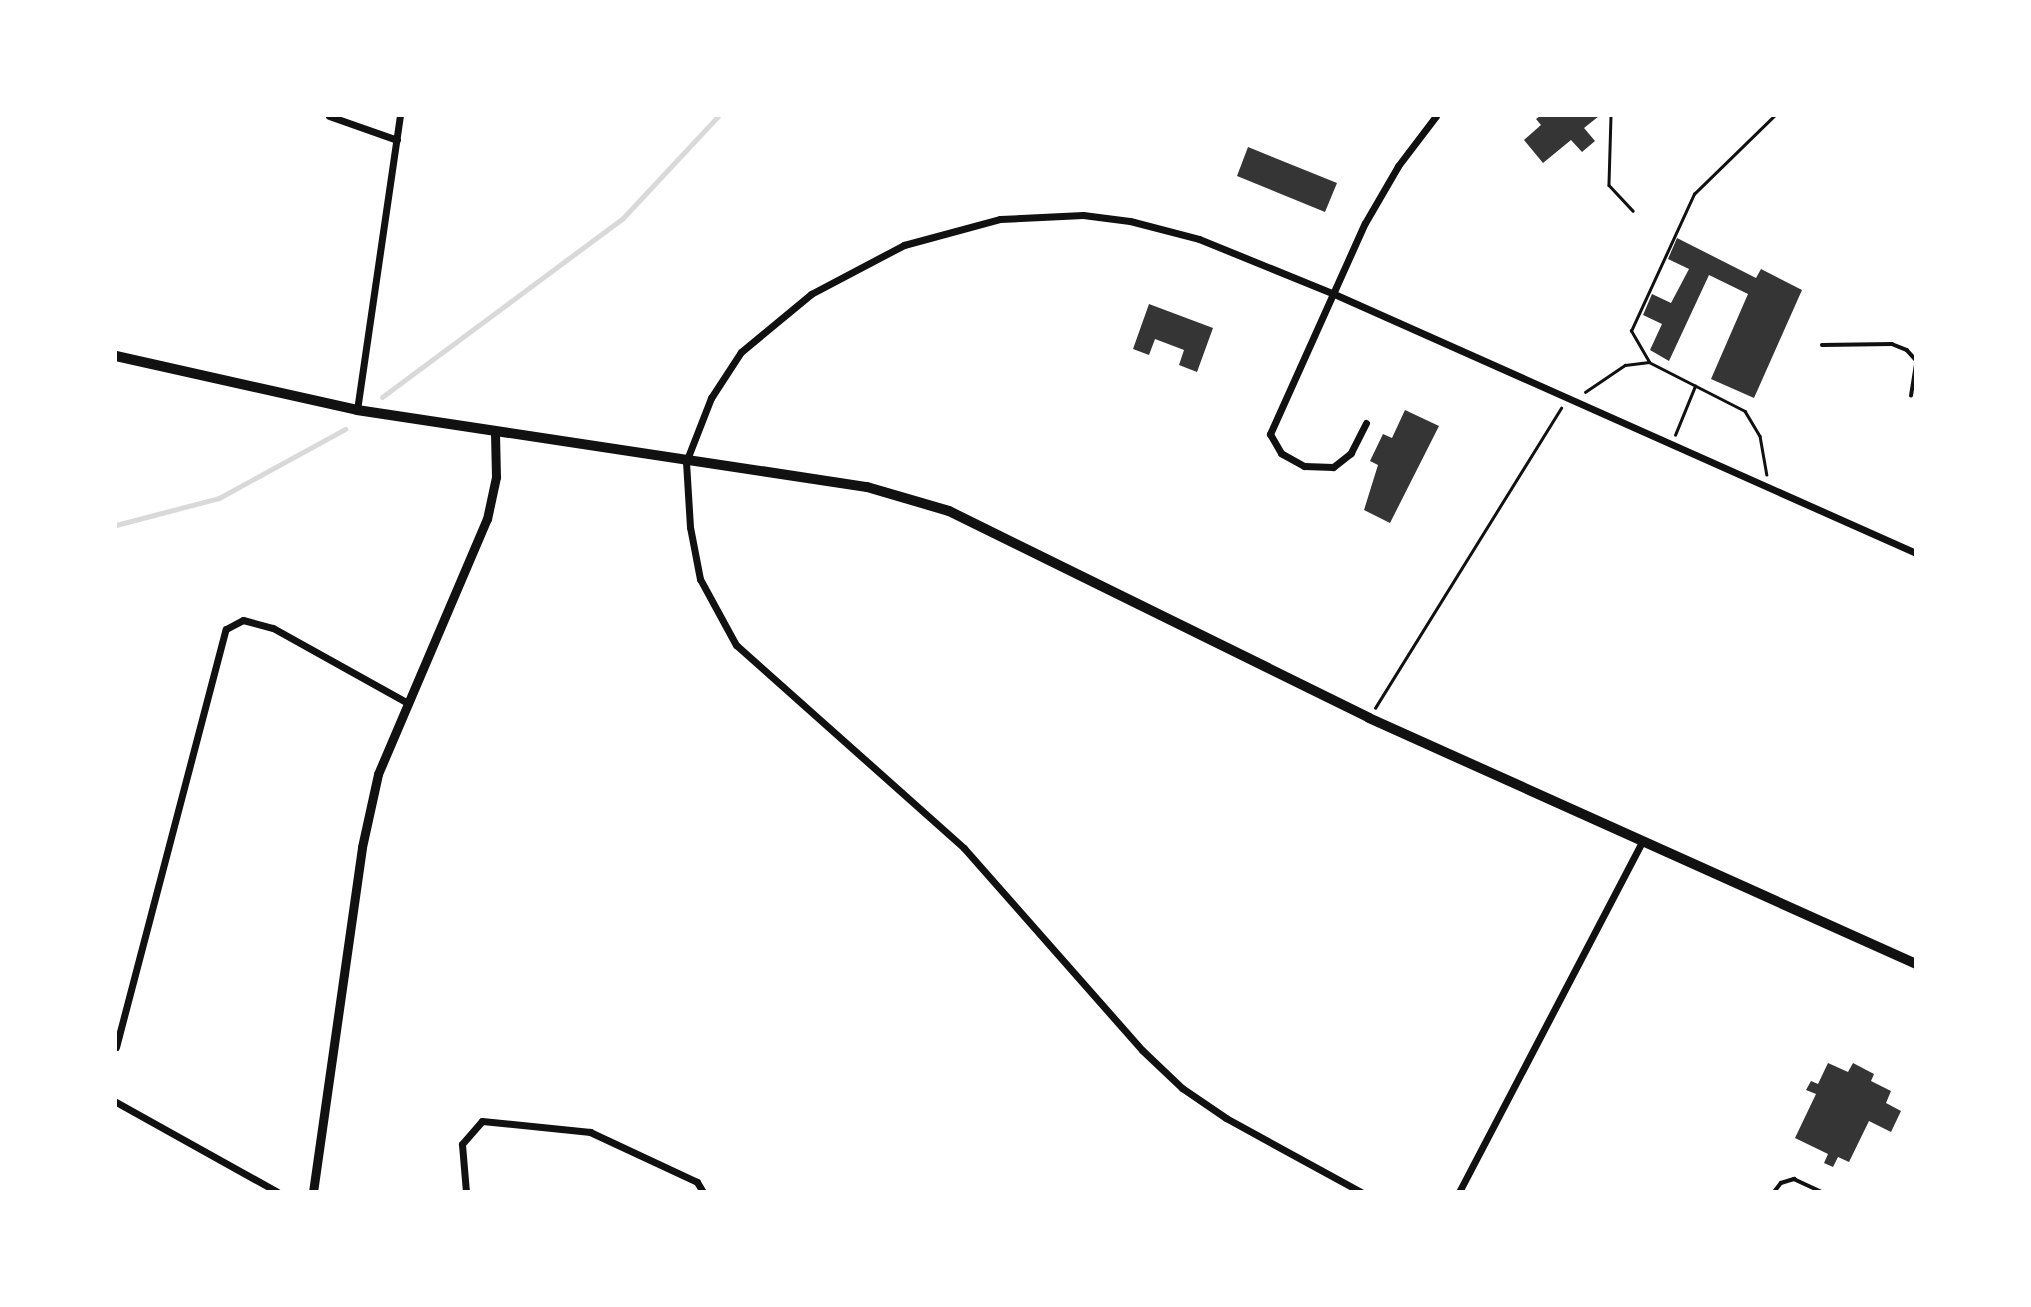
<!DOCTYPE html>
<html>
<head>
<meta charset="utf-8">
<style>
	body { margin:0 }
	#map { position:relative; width:2031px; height:1307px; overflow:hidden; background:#fff; font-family:"Work Sans",sans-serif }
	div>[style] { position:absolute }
	.stream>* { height:5px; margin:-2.5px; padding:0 2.5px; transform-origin:2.5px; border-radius:2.5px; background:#d9d9d9 }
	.building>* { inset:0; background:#353535 }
	.path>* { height:2.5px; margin:-1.25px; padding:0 1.25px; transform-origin:1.25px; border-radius:1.25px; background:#111 }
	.service>* { height:3.5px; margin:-1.75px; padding:0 1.75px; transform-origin:1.75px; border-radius:1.75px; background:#111 }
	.minor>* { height:7px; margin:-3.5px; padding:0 3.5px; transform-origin:3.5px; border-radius:3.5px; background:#111 }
	.tertiary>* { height:9px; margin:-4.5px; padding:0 4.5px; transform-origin:4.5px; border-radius:4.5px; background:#111 }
	.secondary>* { height:10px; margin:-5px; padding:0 5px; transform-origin:5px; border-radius:5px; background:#111 }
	span { translate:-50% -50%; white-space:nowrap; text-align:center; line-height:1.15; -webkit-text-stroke:6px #fff; paint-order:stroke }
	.frame { position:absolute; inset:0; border:117px solid #fff; pointer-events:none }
</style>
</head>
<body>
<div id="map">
	<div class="stream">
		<div style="left:382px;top:397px;width:300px;rotate:-36.6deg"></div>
		<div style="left:623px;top:218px;width:139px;rotate:-47deg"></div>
		<div style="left:116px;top:525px;width:106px;rotate:-14.7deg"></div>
		<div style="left:219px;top:498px;width:144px;rotate:-28.7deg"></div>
	</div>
	<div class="building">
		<div style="clip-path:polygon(1540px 116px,1599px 116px,1584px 128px,1595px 141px,1582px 152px,1571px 140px,1543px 163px,1524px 140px,1541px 125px,1536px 119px)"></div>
		<div style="clip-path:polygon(1248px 147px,1337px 183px,1325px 212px,1237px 176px)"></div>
		<div style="clip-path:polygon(1677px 238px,1756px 278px,1761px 269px,1802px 290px,1754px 398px,1711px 379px,1748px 294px,1709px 275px,1669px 361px,1650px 350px,1662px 324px,1643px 315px,1652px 294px,1671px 303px,1689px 269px,1668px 259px)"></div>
		<div style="clip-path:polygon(1149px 304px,1213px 328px,1197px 372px,1179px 365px,1184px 350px,1155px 339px,1149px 355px,1133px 349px)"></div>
		<div style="clip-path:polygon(1405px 410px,1439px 426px,1390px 523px,1364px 510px,1378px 465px,1370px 461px,1383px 434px,1392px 438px)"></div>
		<div style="clip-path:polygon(1828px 1063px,1848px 1072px,1853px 1063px,1874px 1074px,1871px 1081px,1891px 1091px,1886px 1103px,1901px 1111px,1891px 1132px,1869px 1121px,1849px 1162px,1838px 1157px,1833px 1167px,1824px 1163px,1828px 1154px,1795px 1138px,1816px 1094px,1806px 1090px,1811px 1081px,1818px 1084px)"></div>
	</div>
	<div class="path">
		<div style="left:1611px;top:116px;width:69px;rotate:91.7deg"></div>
		<div style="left:1609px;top:185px;width:35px;rotate:47deg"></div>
		<div style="left:1649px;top:362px;width:36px;rotate:-120deg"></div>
		<div style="left:1631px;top:331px;width:151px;rotate:-65.3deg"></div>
		<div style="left:1694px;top:194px;width:112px;rotate:-44.3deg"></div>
		<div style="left:1585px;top:392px;width:48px;rotate:-34deg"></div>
		<div style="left:1625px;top:365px;width:24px;rotate:-7deg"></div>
		<div style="left:1649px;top:362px;width:108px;rotate:27deg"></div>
		<div style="left:1745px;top:411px;width:29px;rotate:59deg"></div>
		<div style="left:1760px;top:436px;width:39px;rotate:80deg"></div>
		<div style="left:1675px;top:435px;width:53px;rotate:-67.8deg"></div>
		<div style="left:1375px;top:708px;width:353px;rotate:-58.2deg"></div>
	</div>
	<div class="service">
		<div style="left:1822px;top:345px;width:70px;rotate:-0.8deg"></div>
		<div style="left:1892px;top:344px;width:16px;rotate:22deg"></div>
		<div style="left:1907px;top:350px;width:13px;rotate:48deg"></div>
		<div style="left:1911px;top:396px;width:32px;rotate:-81deg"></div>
		<div style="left:1774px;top:1192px;width:11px;rotate:-52deg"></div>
		<div style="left:1781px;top:1183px;width:14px;rotate:-17deg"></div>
		<div style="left:1794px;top:1179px;width:31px;rotate:25deg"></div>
	</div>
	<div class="minor">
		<div style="left:329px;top:116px;width:72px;rotate:19.4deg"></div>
		<div style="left:357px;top:410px;width:297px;rotate:-81.7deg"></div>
		<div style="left:1366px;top:423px;width:34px;rotate:117deg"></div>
		<div style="left:1351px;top:453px;width:23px;rotate:142deg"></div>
		<div style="left:1333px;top:467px;width:29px;rotate:-178deg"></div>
		<div style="left:1304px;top:466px;width:26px;rotate:-151deg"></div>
		<div style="left:1281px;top:453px;width:22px;rotate:-120deg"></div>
		<div style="left:1270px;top:434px;width:231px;rotate:-65.8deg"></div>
		<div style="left:1365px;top:223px;width:66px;rotate:-59.9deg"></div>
		<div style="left:1398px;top:166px;width:63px;rotate:-52.8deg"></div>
		<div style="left:116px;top:1047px;width:432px;rotate:-75.3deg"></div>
		<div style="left:226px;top:629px;width:19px;rotate:-28deg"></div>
		<div style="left:243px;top:620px;width:31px;rotate:15deg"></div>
		<div style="left:273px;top:628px;width:154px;rotate:29.1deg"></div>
		<div style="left:116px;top:1102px;width:185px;rotate:29.1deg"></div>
		<div style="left:466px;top:1192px;width:48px;rotate:-94.8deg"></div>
		<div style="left:462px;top:1144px;width:30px;rotate:-49deg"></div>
		<div style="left:482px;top:1121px;width:109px;rotate:5.8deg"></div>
		<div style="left:590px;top:1132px;width:118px;rotate:25deg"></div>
		<div style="left:697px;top:1182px;width:12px;rotate:59deg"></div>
		<div style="left:1361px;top:1192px;width:154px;rotate:-151.3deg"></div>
		<div style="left:1226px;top:1118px;width:53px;rotate:-145.7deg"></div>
		<div style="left:1182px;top:1088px;width:55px;rotate:-136.5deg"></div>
		<div style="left:1142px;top:1050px;width:269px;rotate:-131.4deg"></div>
		<div style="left:964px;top:848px;width:305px;rotate:-138.3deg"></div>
		<div style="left:736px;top:645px;width:75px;rotate:-118.6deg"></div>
		<div style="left:700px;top:579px;width:53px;rotate:-100.9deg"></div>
		<div style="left:690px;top:527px;width:65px;rotate:-93.5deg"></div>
		<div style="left:686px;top:462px;width:69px;rotate:-68.7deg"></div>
		<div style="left:711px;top:398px;width:55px;rotate:-56.9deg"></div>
		<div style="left:741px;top:352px;width:91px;rotate:-39.6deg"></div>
		<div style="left:811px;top:294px;width:105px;rotate:-27.8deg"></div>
		<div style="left:904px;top:245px;width:99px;rotate:-15.2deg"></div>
		<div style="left:1000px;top:219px;width:83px;rotate:-2.8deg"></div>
		<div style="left:1083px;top:215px;width:47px;rotate:7.3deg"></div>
		<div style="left:1130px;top:221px;width:71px;rotate:14.6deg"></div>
		<div style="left:1199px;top:239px;width:144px;rotate:22.1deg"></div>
		<div style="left:1332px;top:293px;width:639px;rotate:24deg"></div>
		<div style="left:1459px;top:1192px;width:395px;rotate:-62.4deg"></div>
	</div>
	<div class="tertiary">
		<div style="left:313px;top:1192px;width:348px;rotate:-81.9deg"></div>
		<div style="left:362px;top:847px;width:75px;rotate:-77.6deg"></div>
		<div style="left:378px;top:774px;width:277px;rotate:-66.9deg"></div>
		<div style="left:487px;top:519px;width:43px;rotate:-77.9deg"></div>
		<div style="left:496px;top:477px;width:44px;rotate:-91.3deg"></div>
	</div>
	<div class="secondary">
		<div style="left:116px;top:356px;width:247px;rotate:12.6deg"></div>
		<div style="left:357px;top:410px;width:516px;rotate:8.59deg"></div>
		<div style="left:867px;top:487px;width:85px;rotate:16.3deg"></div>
		<div style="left:949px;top:511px;width:468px;rotate:26.2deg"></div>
		<div style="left:1369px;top:718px;width:600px;rotate:24.21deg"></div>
	</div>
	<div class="frame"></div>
</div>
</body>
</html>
